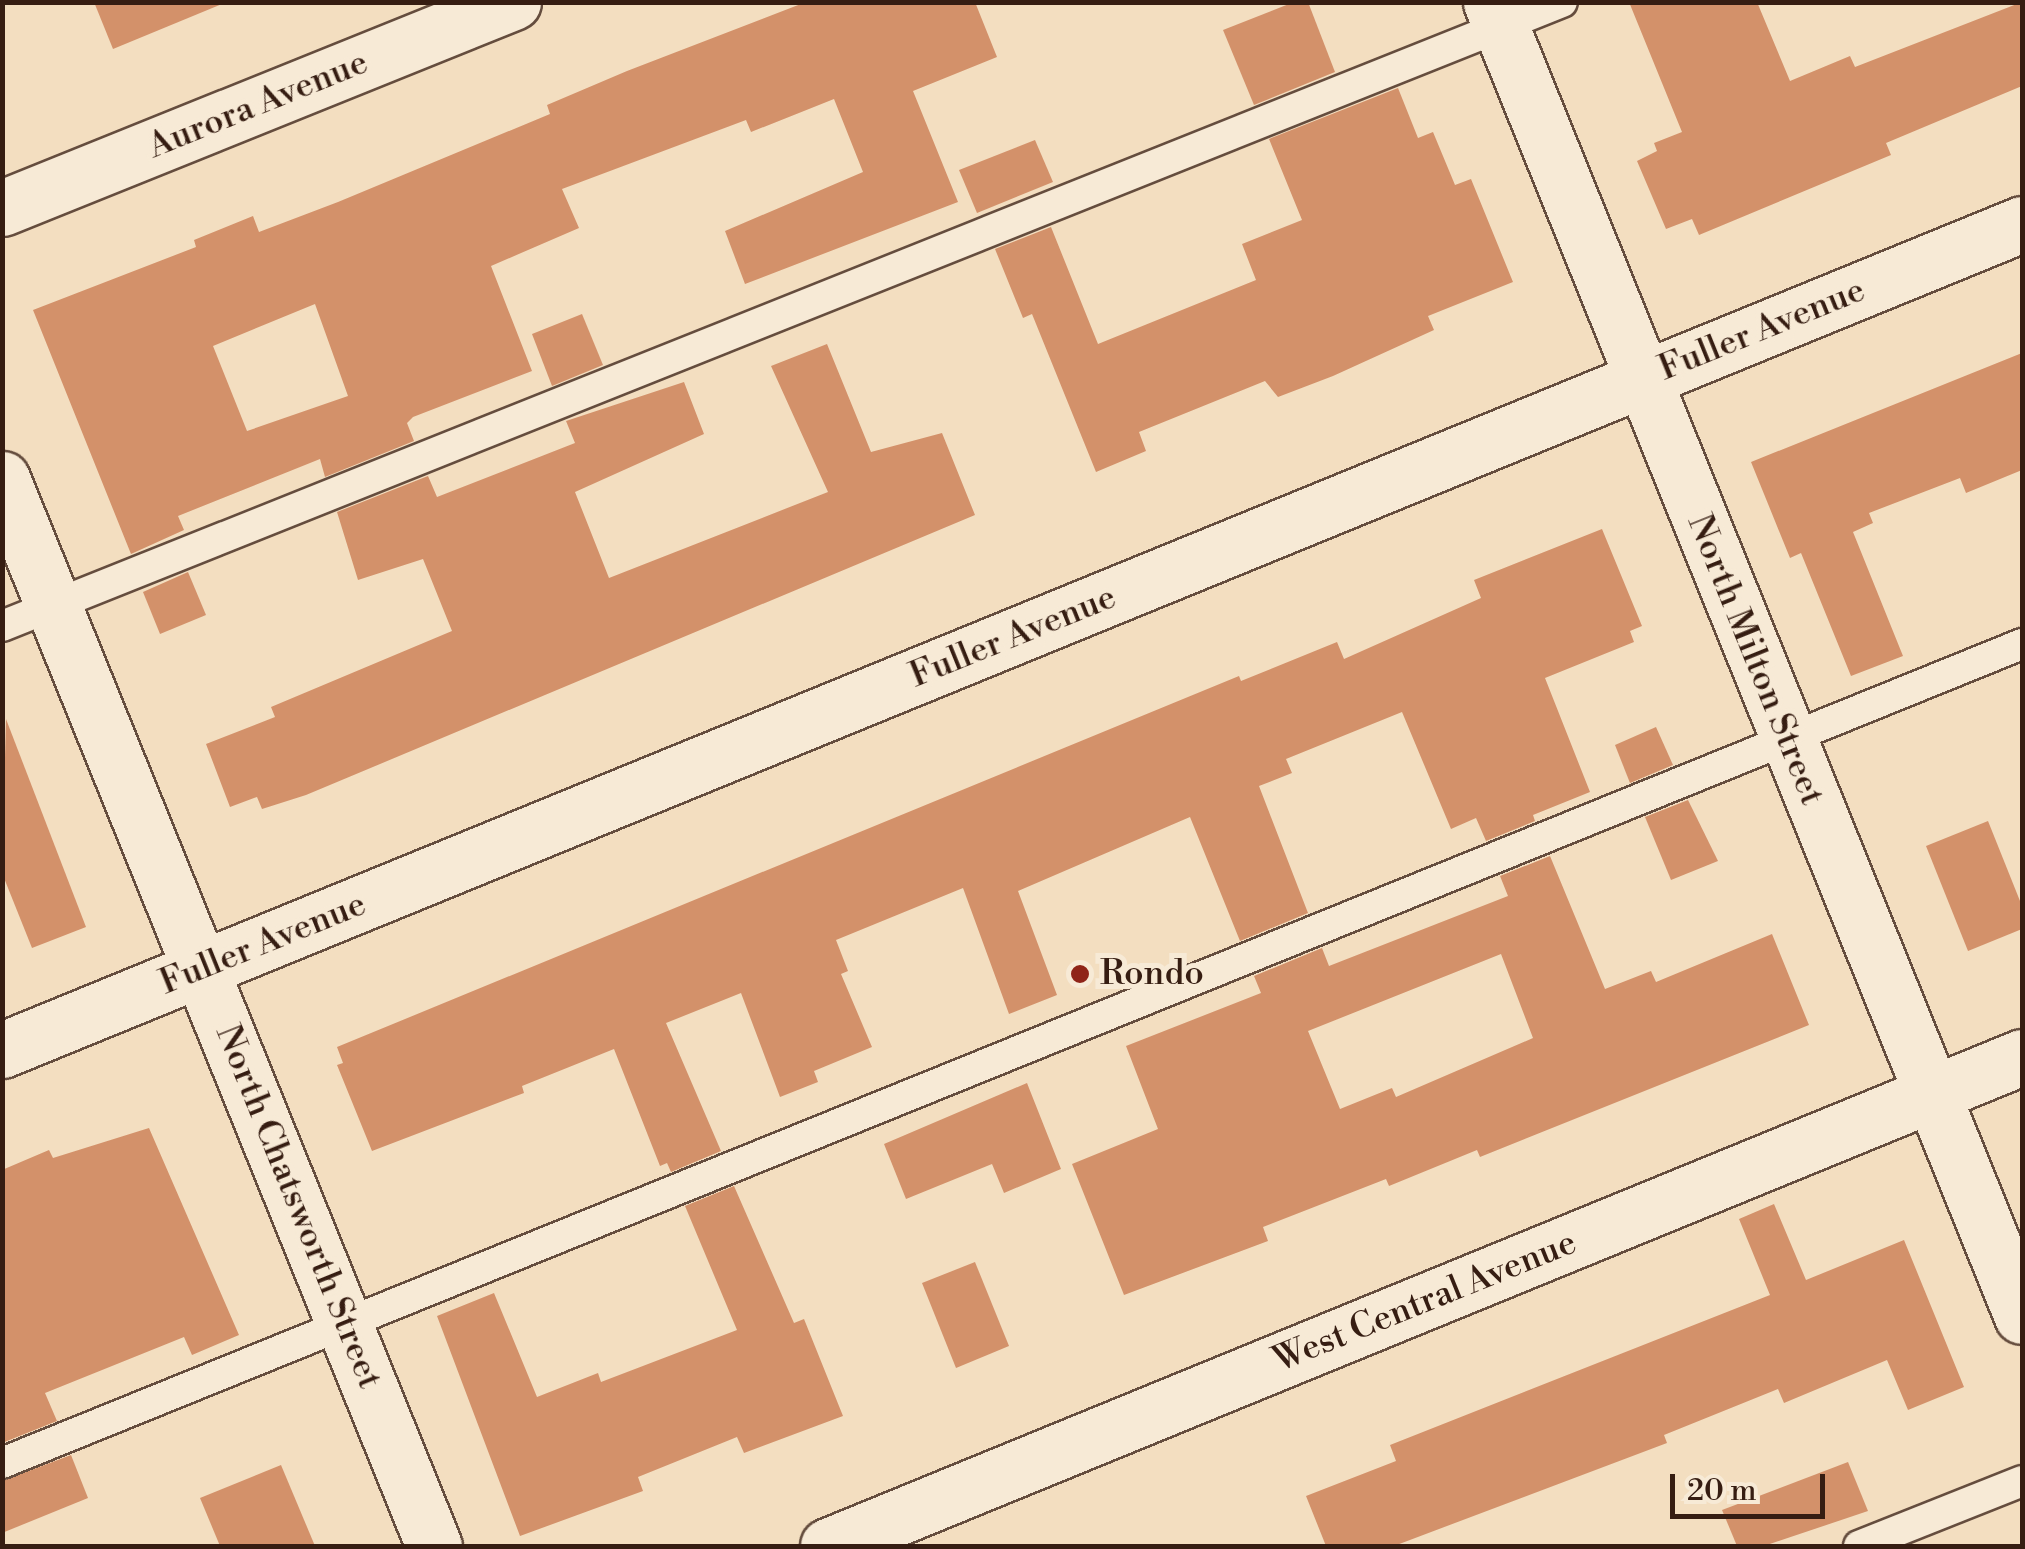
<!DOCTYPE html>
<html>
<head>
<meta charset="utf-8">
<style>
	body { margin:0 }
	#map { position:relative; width:2025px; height:1549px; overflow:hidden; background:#f3dec0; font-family:"Libre Bodoni",serif }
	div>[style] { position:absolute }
	.building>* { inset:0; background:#d3916a }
	.roads { filter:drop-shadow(2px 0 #654d3e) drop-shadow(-2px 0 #654d3e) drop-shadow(0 2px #654d3e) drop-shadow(0 -2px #654d3e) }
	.service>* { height:30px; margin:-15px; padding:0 15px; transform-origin:15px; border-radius:15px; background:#f7ead6 }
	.minor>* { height:55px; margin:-27.5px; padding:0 27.5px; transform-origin:27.5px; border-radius:27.5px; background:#f7ead6 }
	.dots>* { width:28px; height:28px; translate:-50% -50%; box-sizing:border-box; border:5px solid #f7ead6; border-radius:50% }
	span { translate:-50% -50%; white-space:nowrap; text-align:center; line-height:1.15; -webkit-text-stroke:10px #f7ead6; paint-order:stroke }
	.street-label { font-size:35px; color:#361d12 }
	.poi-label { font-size:35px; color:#361d12 }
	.left { translate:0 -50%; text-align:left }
	.frame { position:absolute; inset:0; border:5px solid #361d12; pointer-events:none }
	.scale { position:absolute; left:1670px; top:1474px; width:155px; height:45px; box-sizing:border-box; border:5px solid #361d12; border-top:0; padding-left:12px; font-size:30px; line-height:35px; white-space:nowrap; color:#361d12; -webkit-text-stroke:8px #f7ead6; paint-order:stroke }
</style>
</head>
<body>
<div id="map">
	<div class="building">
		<div style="clip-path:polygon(94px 2px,222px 2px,222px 4px,113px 49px)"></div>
		<div style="clip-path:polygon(evenodd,806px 2px,975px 2px,997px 57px,913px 91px,958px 202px,745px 284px,725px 231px,863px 172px,834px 99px,751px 132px,746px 120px,562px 189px,579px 228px,491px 266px,532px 371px,413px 417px,407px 423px,414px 441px,325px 477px,320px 459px,178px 516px,184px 530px,131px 554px,33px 310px,196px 247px,194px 240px,253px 216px,259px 232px,338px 202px,550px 114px,547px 105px,627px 71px,806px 2px,315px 304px,348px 396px,247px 431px,213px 346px,315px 304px)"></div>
		<div style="clip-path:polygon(1294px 2px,1308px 2px,1335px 72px,1254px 105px,1223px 30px)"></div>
		<div style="clip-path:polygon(1629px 2px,1757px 2px,1790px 81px,1850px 56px,1855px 67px,2022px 2px,2022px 86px,1886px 143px,1891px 155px,1699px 235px,1692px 219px,1666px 229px,1637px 161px,1657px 151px,1654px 143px,1682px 132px)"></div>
		<div style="clip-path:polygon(1398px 88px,1418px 138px,1433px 132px,1455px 185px,1471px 179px,1513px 282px,1428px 316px,1434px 330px,1333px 376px,1278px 397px,1265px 381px,1139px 432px,1146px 451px,1096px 472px,1032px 314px,1023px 318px,995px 249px,1051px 227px,1098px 344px,1256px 280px,1242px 244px,1302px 220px,1269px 139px)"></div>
		<div style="clip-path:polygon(1035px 140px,1053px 182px,977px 213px,959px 170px)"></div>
		<div style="clip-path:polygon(582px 314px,603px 365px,552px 386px,532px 334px)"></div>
		<div style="clip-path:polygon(827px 344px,871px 452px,942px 433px,975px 515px,306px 795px,262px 809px,257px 797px,230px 807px,206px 744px,275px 717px,271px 707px,452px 631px,423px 559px,358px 580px,337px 512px,428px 476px,437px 497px,575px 443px,566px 421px,684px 382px,704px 434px,575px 492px,609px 578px,828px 492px,771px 366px)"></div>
		<div style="clip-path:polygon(2022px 353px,2022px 470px,1966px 493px,1960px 478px,1869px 513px,1873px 523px,1853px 532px,1903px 656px,1851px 676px,1801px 553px,1790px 558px,1751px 462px)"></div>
		<div style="clip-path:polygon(1602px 529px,1642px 626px,1630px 631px,1634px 642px,1545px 678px,1590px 792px,1533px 815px,1535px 821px,1486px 841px,1476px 818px,1451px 829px,1402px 712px,1286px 759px,1292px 773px,1259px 786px,1308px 913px,1240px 941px,1190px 817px,1018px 891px,1057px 995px,1009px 1014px,963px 888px,836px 940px,848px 971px,841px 974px,872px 1047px,814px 1071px,818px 1082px,780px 1097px,741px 993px,666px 1023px,721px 1151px,671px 1172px,667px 1163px,660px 1166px,614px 1049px,522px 1086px,524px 1093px,372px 1151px,337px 1065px,343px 1063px,337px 1047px,1239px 676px,1241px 681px,1337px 642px,1344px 659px,1481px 598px,1474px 580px)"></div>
		<div style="clip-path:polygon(188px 572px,206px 615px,160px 634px,143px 592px)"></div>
		<div style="clip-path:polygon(6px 719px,86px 927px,32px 948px,2px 873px)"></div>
		<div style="clip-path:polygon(1656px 727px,1673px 765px,1630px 783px,1615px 745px)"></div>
		<div style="clip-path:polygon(1688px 800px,1718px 861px,1671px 880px,1645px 817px)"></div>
		<div style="clip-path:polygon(1988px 821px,2022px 906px,2022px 929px,1968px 951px,1926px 846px)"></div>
		<div style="clip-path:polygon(evenodd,1550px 856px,1605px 989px,1651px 971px,1656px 982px,1772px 934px,1809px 1025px,1480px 1157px,1477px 1150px,1389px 1186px,1386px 1179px,1263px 1227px,1268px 1241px,1124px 1295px,1072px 1164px,1158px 1129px,1126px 1046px,1261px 993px,1254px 976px,1322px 948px,1329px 966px,1508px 896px,1500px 876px,1550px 856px,1501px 954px,1533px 1038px,1396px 1097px,1392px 1088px,1340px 1109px,1308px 1031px,1501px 954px)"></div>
		<div style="clip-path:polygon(1027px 1083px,1061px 1169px,1004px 1193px,992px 1164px,906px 1199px,884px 1144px)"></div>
		<div style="clip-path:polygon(149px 1128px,239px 1335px,192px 1355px,184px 1337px,45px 1393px,57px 1421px,2px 1443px,2px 1170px,49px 1150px,53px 1158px)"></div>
		<div style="clip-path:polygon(734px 1186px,794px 1323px,804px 1319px,843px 1416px,744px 1453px,737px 1437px,638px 1477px,643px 1491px,520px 1536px,437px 1316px,494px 1293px,537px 1397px,598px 1373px,601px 1382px,737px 1330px,685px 1206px)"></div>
		<div style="clip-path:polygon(1774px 1204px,1806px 1280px,1904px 1240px,1964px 1387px,1908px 1410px,1887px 1360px,1784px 1403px,1778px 1389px,1664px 1435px,1667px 1443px,1394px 1546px,1326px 1546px,1306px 1496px,1396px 1461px,1390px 1445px,1770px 1295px,1739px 1219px)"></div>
		<div style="clip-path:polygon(975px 1262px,1009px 1346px,956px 1368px,922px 1283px)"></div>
		<div style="clip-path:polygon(71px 1455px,88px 1498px,2px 1533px,2px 1481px)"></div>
		<div style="clip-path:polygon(1848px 1462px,1868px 1511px,1764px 1546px,1737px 1546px,1722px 1510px)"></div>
		<div style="clip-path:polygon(281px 1465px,315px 1546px,220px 1546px,200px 1498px)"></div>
	</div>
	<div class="roads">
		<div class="service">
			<div style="left:2px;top:626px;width:1680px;rotate:-21.8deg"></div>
			<div style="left:2px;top:1463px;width:2180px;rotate:-22.07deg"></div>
			<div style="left:1859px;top:1546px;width:175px;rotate:-21.7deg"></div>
		</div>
		<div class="minor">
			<div style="left:1491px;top:2px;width:1417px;rotate:68deg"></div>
			<div style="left:2px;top:208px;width:551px;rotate:-21.96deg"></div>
			<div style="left:2px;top:479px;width:1151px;rotate:67.96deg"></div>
			<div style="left:2px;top:1050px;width:2182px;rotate:-22.24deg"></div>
			<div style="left:828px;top:1546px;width:1290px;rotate:-22.27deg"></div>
		</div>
	</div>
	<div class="dots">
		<div style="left:1080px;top:974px;background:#8f2418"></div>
	</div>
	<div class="street-label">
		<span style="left:258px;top:105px;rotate:-22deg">Aurora Avenue</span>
		<span style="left:1762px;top:330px;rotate:-22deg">Fuller Avenue</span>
		<span style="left:1013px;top:637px;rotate:-22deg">Fuller Avenue</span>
		<span style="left:1755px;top:660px;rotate:68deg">North Milton Street</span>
		<span style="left:263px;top:944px;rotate:-22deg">Fuller Avenue</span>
		<span style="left:298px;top:1207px;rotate:68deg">North Chatsworth Street</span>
		<span style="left:1425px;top:1302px;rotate:-22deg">West Central Avenue</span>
	</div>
	<div class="poi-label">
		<span class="left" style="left:1100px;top:974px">Rondo</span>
	</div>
	<div class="frame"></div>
	<div class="scale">20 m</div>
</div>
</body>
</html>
